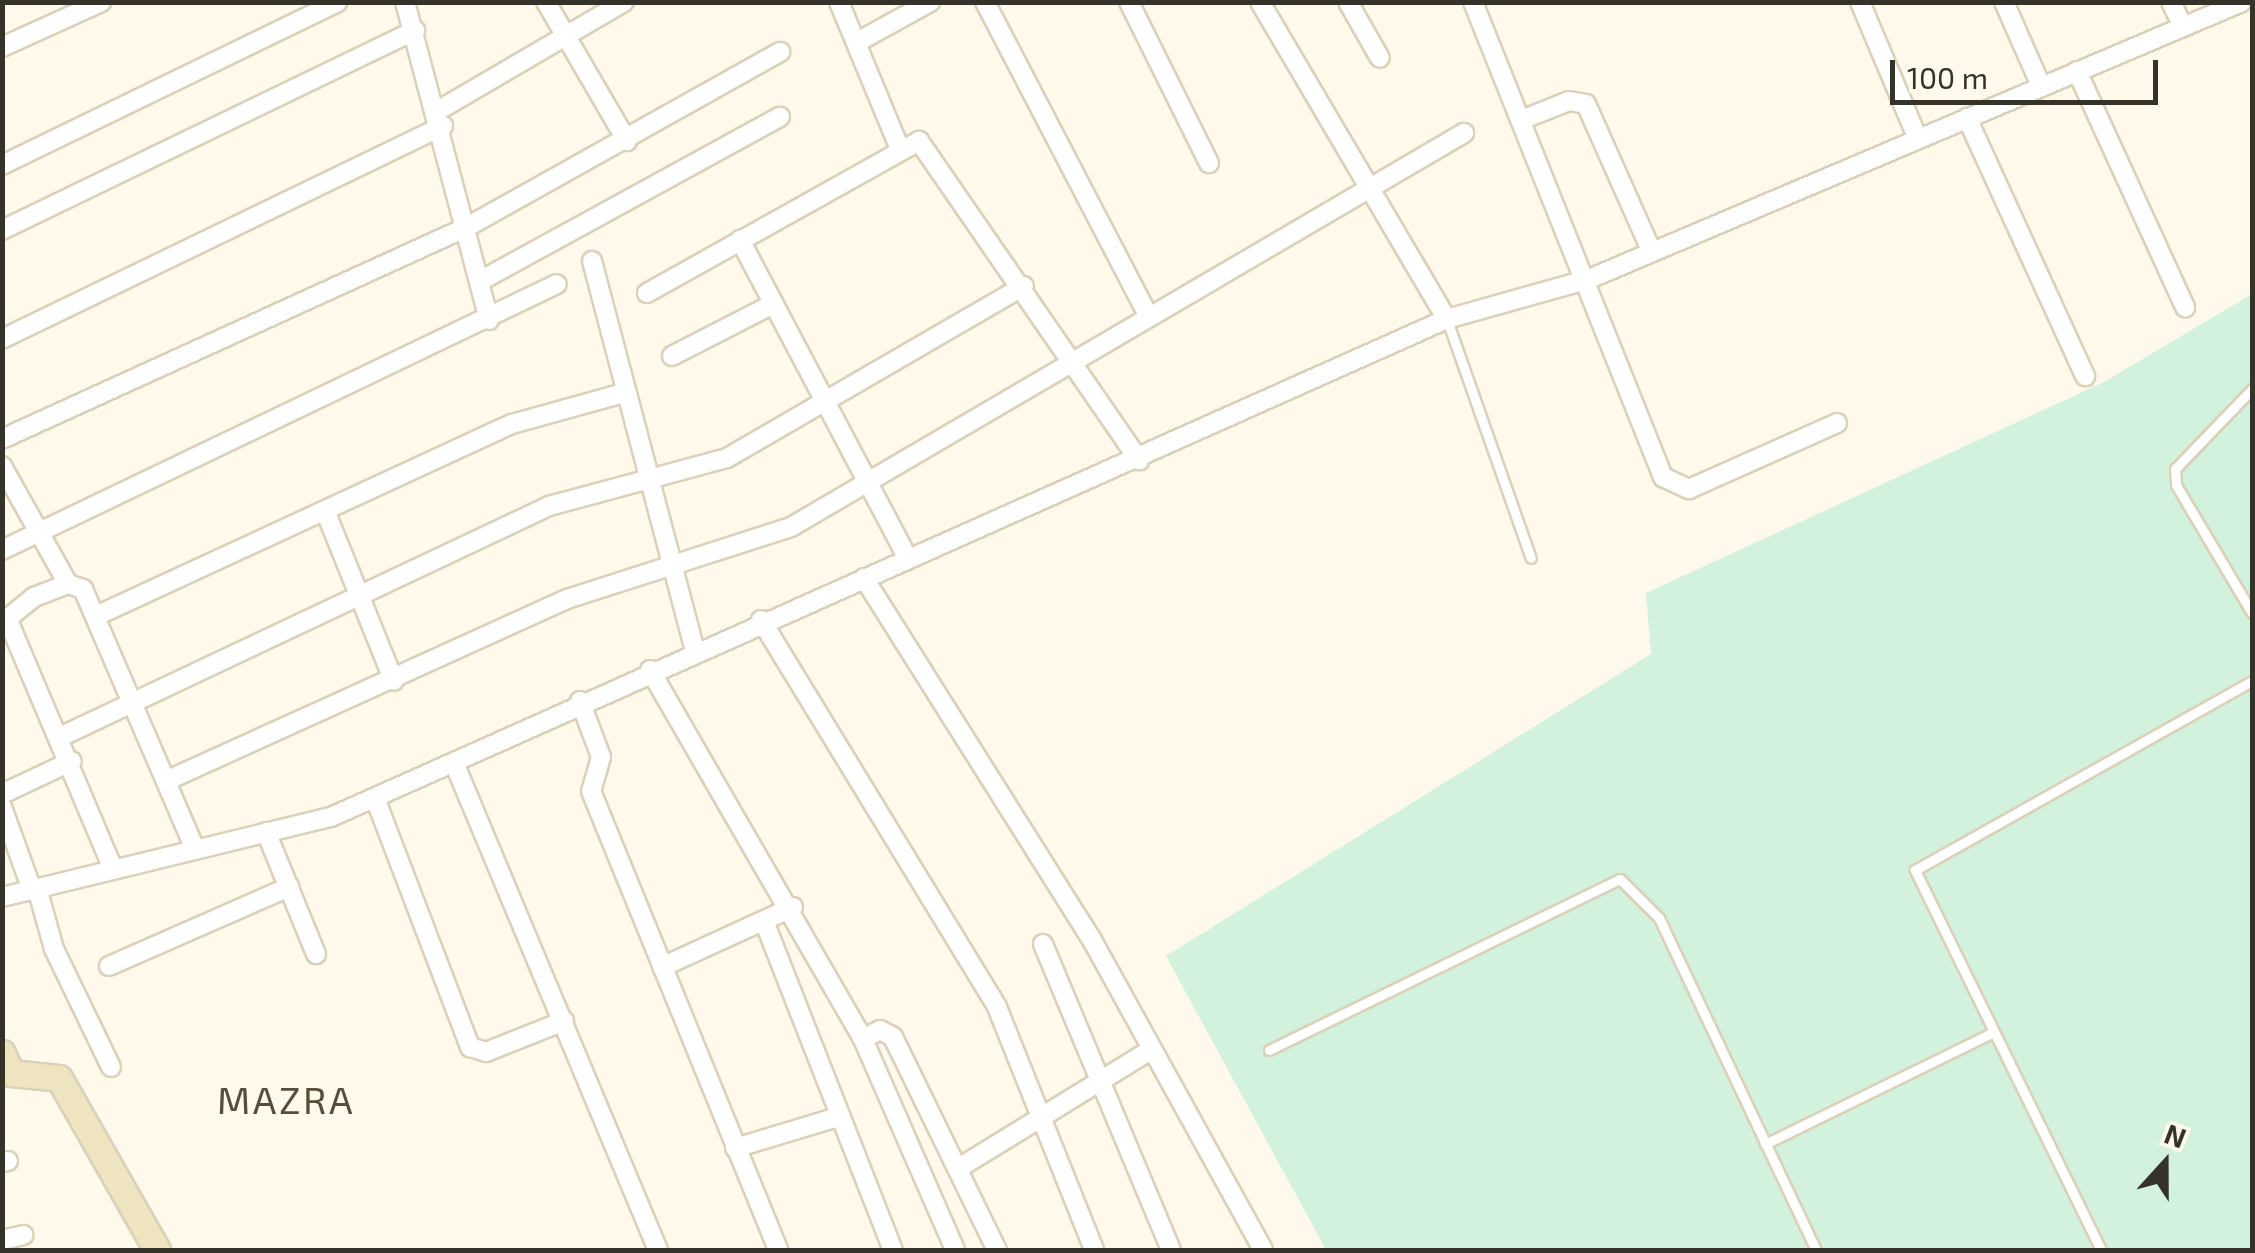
<!DOCTYPE html>
<html>
<head>
<meta charset="utf-8">
<style>
	body { margin:0 }
	#map { position:relative; width:2255px; height:1253px; overflow:hidden; background:#fff9eb; font-family:"Exo 2",sans-serif }
	div>[style] { position:absolute }
	.green>* { inset:0; background:#d3f2de }
	.roads { filter:drop-shadow(2px 0 #dad1ba) drop-shadow(-2px 0 #dad1ba) drop-shadow(0 2px #dad1ba) drop-shadow(0 -2px #dad1ba) }
	.lane>* { height:9px; margin:-4.5px; padding:0 4.5px; transform-origin:4.5px; border-radius:4.5px; background:#fff }
	.street>* { height:18px; margin:-9px; padding:0 9px; transform-origin:9px; border-radius:9px; background:#fff }
	.secondary>* { height:25px; margin:-12.5px; padding:0 12.5px; transform-origin:12.5px; border-radius:12.5px; background:#eee5c0 }
	span { translate:-50% -50%; white-space:nowrap; text-align:center; line-height:1.15; -webkit-text-stroke:9px #fff9eb; paint-order:stroke }
	.quarter-label { font-size:38px; color:#564e3b; letter-spacing:2.5px }
	.frame { position:absolute; inset:0; border:5px solid #353229; pointer-events:none }
	.north { position:absolute; left:2115px; top:1113px; width:100px; height:100px; -webkit-text-stroke:8px #fff9eb; paint-order:stroke; rotate:21deg; font-size:28px; font-weight:700; line-height:40px; text-align:center; color:#353229 }
	.north::after { content:''; display:block; margin:auto; width:35px; height:45px; background:#353229; clip-path:polygon(50% 0,100% 100%,50% 72%,0 100%) }
	.scale { position:absolute; left:1890px; top:60px; width:268px; height:45px; box-sizing:border-box; border:5px solid #353229; border-top:0; padding-left:12px; font-size:30px; line-height:35px; white-space:nowrap; color:#353229; -webkit-text-stroke:8px #fff9eb; paint-order:stroke }
</style>
</head>
<body>
<div id="map">
	<div class="green">
		<div style="clip-path:polygon(2252px 294px,2252px 1250px,1325px 1248px,1166px 956px,1651px 654px,1646px 593px,2104px 382px)"></div>
	</div>
	<div class="roads">
		<div class="lane">
			<div style="left:1447px;top:320px;width:252px;rotate:70.6deg"></div>
			<div style="left:2252px;top:389px;width:111px;rotate:133.9deg"></div>
			<div style="left:2175px;top:469px;width:16px;rotate:86deg"></div>
			<div style="left:2176px;top:485px;width:149px;rotate:59.3deg"></div>
			<div style="left:1269px;top:1050px;width:390px;rotate:-26deg"></div>
			<div style="left:1620px;top:879px;width:55px;rotate:45deg"></div>
			<div style="left:1659px;top:918px;width:367px;rotate:64.7deg"></div>
			<div style="left:1765px;top:1144px;width:253px;rotate:-26.1deg"></div>
			<div style="left:2101px;top:1250px;width:423px;rotate:-116.1deg"></div>
			<div style="left:1915px;top:870px;width:386px;rotate:-29.3deg"></div>
		</div>
		<div class="street">
			<div style="left:405px;top:2px;width:329px;rotate:75.2deg"></div>
			<div style="left:546px;top:2px;width:161px;rotate:59.8deg"></div>
			<div style="left:839px;top:2px;width:159px;rotate:67.5deg"></div>
			<div style="left:985px;top:2px;width:351px;rotate:62.5deg"></div>
			<div style="left:1129px;top:2px;width:180px;rotate:63.6deg"></div>
			<div style="left:1260px;top:2px;width:368px;rotate:59.5deg"></div>
			<div style="left:1348px;top:2px;width:64px;rotate:60.3deg"></div>
			<div style="left:1473px;top:2px;width:512px;rotate:68.2deg"></div>
			<div style="left:1663px;top:477px;width:29px;rotate:25deg"></div>
			<div style="left:1689px;top:489px;width:162px;rotate:-24deg"></div>
			<div style="left:1860px;top:2px;width:149px;rotate:67.1deg"></div>
			<div style="left:2004px;top:2px;width:92px;rotate:66.2deg"></div>
			<div style="left:2171px;top:2px;width:28px;rotate:64deg"></div>
			<div style="left:861px;top:40px;width:79px;rotate:-28.8deg"></div>
			<div style="left:2px;top:47px;width:109px;rotate:-24.4deg"></div>
			<div style="left:2077px;top:71px;width:260px;rotate:65.4deg"></div>
			<div style="left:439px;top:110px;width:214px;rotate:-30.3deg"></div>
			<div style="left:1967px;top:118px;width:284px;rotate:65.4deg"></div>
			<div style="left:1524px;top:119px;width:48px;rotate:-21.8deg"></div>
			<div style="left:1569px;top:101px;width:17px;rotate:10deg"></div>
			<div style="left:1586px;top:104px;width:162px;rotate:66deg"></div>
			<div style="left:2px;top:165px;width:373px;rotate:-25.9deg"></div>
			<div style="left:2px;top:230px;width:459px;rotate:-25.8deg"></div>
			<div style="left:740px;top:240px;width:361px;rotate:62.2deg"></div>
			<div style="left:592px;top:261px;width:402px;rotate:75.2deg"></div>
			<div style="left:480px;top:281px;width:342px;rotate:-28.7deg"></div>
			<div style="left:647px;top:293px;width:312px;rotate:-29.2deg"></div>
			<div style="left:919px;top:141px;width:388px;rotate:55.4deg"></div>
			<div style="left:2px;top:339px;width:490px;rotate:-25.8deg"></div>
			<div style="left:672px;top:356px;width:114px;rotate:-27.2deg"></div>
			<div style="left:2px;top:439px;width:511px;rotate:-24.51deg"></div>
			<div style="left:467px;top:227px;width:359px;rotate:-29.2deg"></div>
			<div style="left:2px;top:466px;width:135px;rotate:60.8deg"></div>
			<div style="left:326px;top:513px;width:181px;rotate:68deg"></div>
			<div style="left:2px;top:550px;width:615px;rotate:-25.61deg"></div>
			<div style="left:864px;top:578px;width:428px;rotate:57.8deg"></div>
			<div style="left:1092px;top:940px;width:354px;rotate:61.1deg"></div>
			<div style="left:96px;top:616px;width:458px;rotate:-24.8deg"></div>
			<div style="left:512px;top:424px;width:119px;rotate:-15.5deg"></div>
			<div style="left:7px;top:618px;width:272px;rotate:67.1deg"></div>
			<div style="left:761px;top:620px;width:453px;rotate:58.6deg"></div>
			<div style="left:997px;top:1007px;width:262px;rotate:68.2deg"></div>
			<div style="left:2px;top:623px;width:41px;rotate:-39.1deg"></div>
			<div style="left:34px;top:597px;width:36px;rotate:-21deg"></div>
			<div style="left:68px;top:584px;width:16px;rotate:18deg"></div>
			<div style="left:83px;top:589px;width:283px;rotate:66.7deg"></div>
			<div style="left:650px;top:670px;width:426px;rotate:60deg"></div>
			<div style="left:863px;top:1039px;width:230px;rotate:66.4deg"></div>
			<div style="left:580px;top:701px;width:60px;rotate:69.4deg"></div>
			<div style="left:601px;top:757px;width:35px;rotate:106deg"></div>
			<div style="left:591px;top:791px;width:496px;rotate:67.8deg"></div>
			<div style="left:62px;top:736px;width:539px;rotate:-25.28deg"></div>
			<div style="left:549px;top:506px;width:184px;rotate:-15.1deg"></div>
			<div style="left:727px;top:458px;width:343px;rotate:-30.1deg"></div>
			<div style="left:455px;top:765px;width:526px;rotate:67.29deg"></div>
			<div style="left:168px;top:780px;width:438px;rotate:-24.4deg"></div>
			<div style="left:567px;top:599px;width:235px;rotate:-17.8deg"></div>
			<div style="left:791px;top:527px;width:780px;rotate:-30.35deg"></div>
			<div style="left:2px;top:794px;width:77px;rotate:-25.2deg"></div>
			<div style="left:375px;top:798px;width:267px;rotate:69.1deg"></div>
			<div style="left:470px;top:1047px;width:17px;rotate:17deg"></div>
			<div style="left:486px;top:1052px;width:84px;rotate:-21.7deg"></div>
			<div style="left:2px;top:807px;width:88px;rotate:70.1deg"></div>
			<div style="left:266px;top:832px;width:132px;rotate:67.7deg"></div>
			<div style="left:37px;top:888px;width:63px;rotate:74.4deg"></div>
			<div style="left:54px;top:949px;width:131px;rotate:64.2deg"></div>
			<div style="left:2px;top:897px;width:339px;rotate:-13.7deg"></div>
			<div style="left:331px;top:817px;width:1222px;rotate:-24.05deg"></div>
			<div style="left:1447px;top:319px;width:148px;rotate:-15.7deg"></div>
			<div style="left:1589px;top:279px;width:709px;rotate:-22.99deg"></div>
			<div style="left:764px;top:921px;width:353px;rotate:68.6deg"></div>
			<div style="left:1043px;top:944px;width:332px;rotate:67.3deg"></div>
			<div style="left:109px;top:966px;width:197px;rotate:-23.7deg"></div>
			<div style="left:662px;top:967px;width:144px;rotate:-24.6deg"></div>
			<div style="left:863px;top:1039px;width:19px;rotate:-28deg"></div>
			<div style="left:880px;top:1030px;width:15px;rotate:28deg"></div>
			<div style="left:893px;top:1037px;width:237px;rotate:64deg"></div>
			<div style="left:735px;top:1148px;width:108px;rotate:-16.8deg"></div>
			<div style="left:2px;top:1162px;width:6px;rotate:-9deg"></div>
			<div style="left:962px;top:1166px;width:220px;rotate:-31.6deg"></div>
			<div style="left:2px;top:1240px;width:22px;rotate:-13deg"></div>
		</div>
		<div class="secondary">
			<div style="left:2px;top:1053px;width:22px;rotate:66deg"></div>
			<div style="left:11px;top:1073px;width:48px;rotate:5.9deg"></div>
			<div style="left:59px;top:1078px;width:198px;rotate:60.3deg"></div>
		</div>
	</div>
	<div class="quarter-label">
		<span style="left:286px;top:1100px">MAZRA</span>
	</div>
	<div class="frame"></div>
	<div class="north">N</div>
	<div class="scale">100 m</div>
</div>
</body>
</html>
